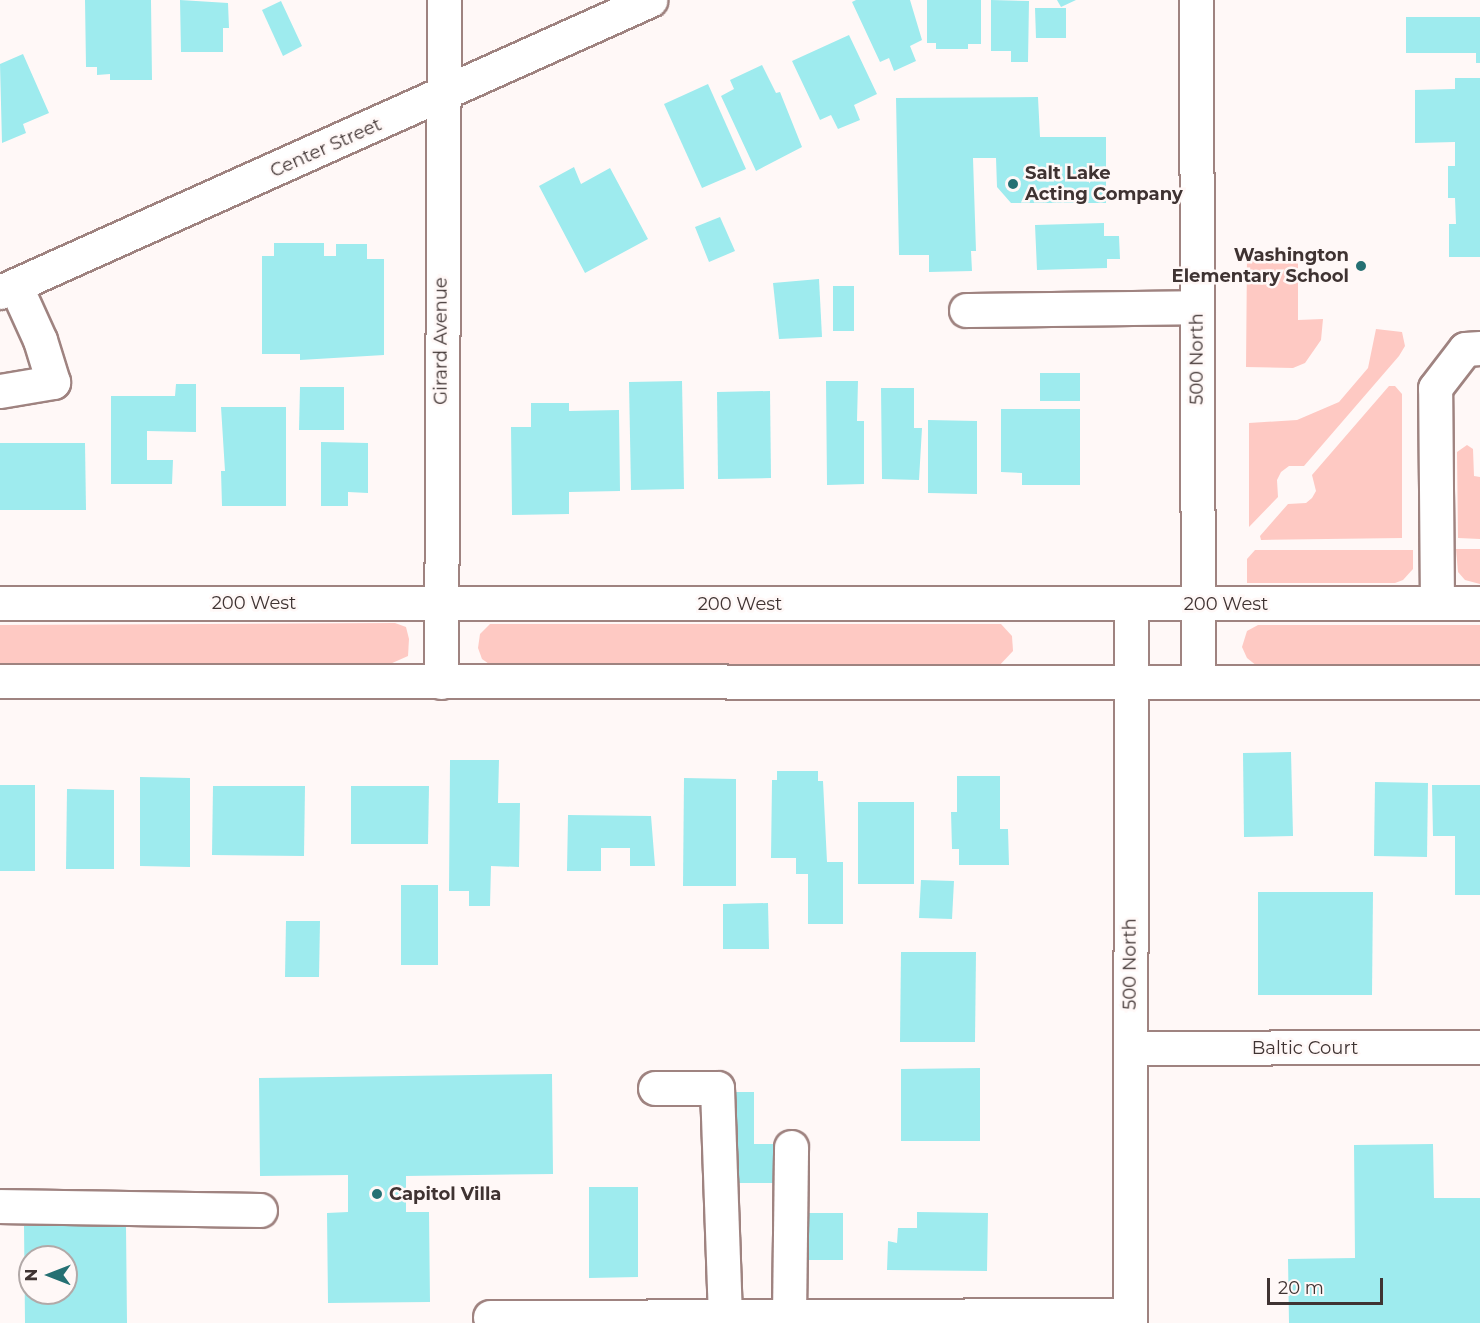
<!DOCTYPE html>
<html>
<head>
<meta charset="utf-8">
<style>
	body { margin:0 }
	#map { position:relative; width:1480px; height:1323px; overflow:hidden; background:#fff8f7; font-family:Montserrat,sans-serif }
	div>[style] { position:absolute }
	.green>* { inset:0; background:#fec9c3 }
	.building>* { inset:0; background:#9eebee }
	.roads { filter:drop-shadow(2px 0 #9f8380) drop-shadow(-2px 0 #9f8380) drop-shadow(0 2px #9f8380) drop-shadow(0 -2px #9f8380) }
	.minor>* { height:33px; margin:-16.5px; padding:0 16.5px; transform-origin:16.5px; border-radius:16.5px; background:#fff }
	.dots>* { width:16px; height:16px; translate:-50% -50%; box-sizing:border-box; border:3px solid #fff8f7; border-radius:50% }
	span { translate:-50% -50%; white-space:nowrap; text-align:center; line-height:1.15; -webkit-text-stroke:5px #fff8f7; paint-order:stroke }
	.street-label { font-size:18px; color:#3f3332 }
	.poi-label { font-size:18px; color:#3f3332; font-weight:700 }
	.left { translate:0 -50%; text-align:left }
	.right { translate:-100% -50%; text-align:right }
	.north { position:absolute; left:18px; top:1245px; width:60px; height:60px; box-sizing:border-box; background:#fff8f7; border:2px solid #b2a9a8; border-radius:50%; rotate:270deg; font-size:16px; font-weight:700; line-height:24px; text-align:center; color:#3f3332 }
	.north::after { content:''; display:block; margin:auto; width:21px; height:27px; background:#257073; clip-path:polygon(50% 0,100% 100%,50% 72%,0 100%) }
	.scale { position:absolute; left:1267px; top:1278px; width:116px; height:27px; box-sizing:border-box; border:3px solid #3f3332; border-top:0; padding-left:8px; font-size:18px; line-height:21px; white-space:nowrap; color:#3f3332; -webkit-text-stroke:4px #fff8f7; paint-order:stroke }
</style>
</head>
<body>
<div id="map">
	<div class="green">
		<div style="clip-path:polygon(1247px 256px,1298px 257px,1298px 320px,1323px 319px,1321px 340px,1305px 363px,1293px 368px,1246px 367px)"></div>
		<div style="clip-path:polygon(1376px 329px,1402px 332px,1405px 346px,1399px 356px,1304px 466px,1289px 466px,1281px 472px,1277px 480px,1278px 497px,1249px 527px,1249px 423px,1297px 420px,1339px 402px,1368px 368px)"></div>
		<div style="clip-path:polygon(1389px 386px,1395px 386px,1402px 394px,1402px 538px,1261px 540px,1260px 536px,1288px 504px,1306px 503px,1312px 498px,1316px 491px,1312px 475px)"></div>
		<div style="clip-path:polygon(1467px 445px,1473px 449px,1474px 476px,1480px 477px,1480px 539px,1458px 538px,1457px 452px)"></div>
		<div style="clip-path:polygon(1456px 549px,1480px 549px,1480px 584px,1465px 580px,1458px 572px)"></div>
		<div style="clip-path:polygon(1255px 550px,1413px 550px,1413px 569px,1403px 580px,1395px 583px,1247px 583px,1247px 559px)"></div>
		<div style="clip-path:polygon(395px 623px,406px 627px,409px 639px,408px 656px,390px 664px,0 665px,0 625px)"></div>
		<div style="clip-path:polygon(490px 624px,1001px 624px,1012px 636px,1013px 651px,997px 668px,492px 666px,482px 659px,478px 648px,480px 634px)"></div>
		<div style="clip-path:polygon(1258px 625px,1480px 625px,1480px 668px,1262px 670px,1247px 658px,1242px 647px,1247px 631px)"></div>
	</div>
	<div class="building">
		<div style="clip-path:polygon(85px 0,151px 0,152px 80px,110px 80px,110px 74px,97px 75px,97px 67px,86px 67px)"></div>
		<div style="clip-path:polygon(180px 0,228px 3px,229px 28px,223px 28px,223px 52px,181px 52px)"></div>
		<div style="clip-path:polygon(856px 0,910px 0,922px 40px,910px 46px,916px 61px,894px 71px,889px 58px,880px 62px,852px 2px)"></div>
		<div style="clip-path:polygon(927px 0,981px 0,981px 44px,968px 44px,968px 49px,936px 49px,936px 43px,927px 43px)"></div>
		<div style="clip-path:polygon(991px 0,1029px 1px,1028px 62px,1011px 62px,1011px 51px,991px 51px)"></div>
		<div style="clip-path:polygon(1057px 0,1076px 0,1061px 7px)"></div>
		<div style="clip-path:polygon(281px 1px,302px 46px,283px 56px,262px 10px)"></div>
		<div style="clip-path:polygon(1035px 8px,1066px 8px,1066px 38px,1036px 38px)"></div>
		<div style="clip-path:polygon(1406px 17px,1480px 17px,1480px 63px,1476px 63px,1476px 53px,1406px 53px)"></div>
		<div style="clip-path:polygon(849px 35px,877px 94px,854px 105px,860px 120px,838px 129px,831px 115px,820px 120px,792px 61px)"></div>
		<div style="clip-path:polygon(23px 54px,49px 113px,23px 124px,26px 133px,2px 143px,0 64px)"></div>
		<div style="clip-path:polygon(762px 65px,776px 93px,780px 92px,802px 147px,756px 171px,721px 96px,734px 89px,730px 80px)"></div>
		<div style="clip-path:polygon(1455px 78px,1480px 78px,1480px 257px,1449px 257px,1449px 224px,1456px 224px,1455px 198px,1448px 198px,1448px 166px,1455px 166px,1455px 142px,1415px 143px,1415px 90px,1455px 89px)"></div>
		<div style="clip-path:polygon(708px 84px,746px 169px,702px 188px,664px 104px)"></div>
		<div style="clip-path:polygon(1038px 97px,1040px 137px,1106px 137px,1106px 203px,1011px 203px,997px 187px,996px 158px,973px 158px,976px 251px,971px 251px,972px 271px,929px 272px,929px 255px,899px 255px,896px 98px)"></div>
		<div style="clip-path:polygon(574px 167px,581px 184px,610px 168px,648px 239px,585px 273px,539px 186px)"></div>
		<div style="clip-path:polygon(720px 217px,735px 251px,709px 262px,695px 227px)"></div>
		<div style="clip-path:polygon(1104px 223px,1104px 236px,1119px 236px,1120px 259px,1107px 259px,1107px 268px,1037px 270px,1035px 225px)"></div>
		<div style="clip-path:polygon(274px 243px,324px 243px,324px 256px,336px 256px,336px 244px,367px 244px,367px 259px,384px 259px,384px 355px,300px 360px,300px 354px,262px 354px,262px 256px,274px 256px)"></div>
		<div style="clip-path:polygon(819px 279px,822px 337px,779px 339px,773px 283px)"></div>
		<div style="clip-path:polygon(833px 286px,854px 286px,854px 331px,833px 331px)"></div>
		<div style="clip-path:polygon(1040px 373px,1080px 373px,1080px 401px,1040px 401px)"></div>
		<div style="clip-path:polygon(682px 381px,684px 489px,631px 490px,629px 382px)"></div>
		<div style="clip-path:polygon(826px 381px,858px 381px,857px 421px,864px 421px,864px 484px,827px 485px)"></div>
		<div style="clip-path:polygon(176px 384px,196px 384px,196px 432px,147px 431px,147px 460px,173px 460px,172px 484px,111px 484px,111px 396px,175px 396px)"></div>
		<div style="clip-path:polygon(300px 387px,344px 387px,344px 430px,299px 430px)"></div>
		<div style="clip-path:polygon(881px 388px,914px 388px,914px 428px,922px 428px,919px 480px,882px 479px)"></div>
		<div style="clip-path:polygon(770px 391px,771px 478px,718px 479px,717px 392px)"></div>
		<div style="clip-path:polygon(531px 403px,569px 403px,569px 411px,619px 410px,620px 491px,569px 492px,569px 514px,512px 515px,511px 427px,531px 427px)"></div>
		<div style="clip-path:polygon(221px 407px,286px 407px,286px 506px,222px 506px,221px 471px,225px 471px)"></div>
		<div style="clip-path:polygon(1001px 409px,1080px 409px,1080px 485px,1022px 485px,1022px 473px,1001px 472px)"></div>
		<div style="clip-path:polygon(928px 420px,977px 421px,977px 494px,928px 493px)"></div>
		<div style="clip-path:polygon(321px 442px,368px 443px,368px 493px,348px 492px,348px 506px,321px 506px)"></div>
		<div style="clip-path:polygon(0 443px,85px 443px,86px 510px,0 510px)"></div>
		<div style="clip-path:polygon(1291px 752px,1293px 836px,1244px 837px,1243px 753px)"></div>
		<div style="clip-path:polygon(450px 760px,499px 760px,498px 803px,520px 803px,519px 867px,491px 866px,490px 906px,469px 906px,469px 891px,449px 891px)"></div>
		<div style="clip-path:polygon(777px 771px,818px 771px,818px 781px,823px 781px,827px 862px,843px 862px,843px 924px,808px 924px,808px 874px,796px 874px,796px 858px,771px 858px,772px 780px,777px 780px)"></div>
		<div style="clip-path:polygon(957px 776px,1000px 776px,1000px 829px,1008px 829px,1009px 865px,959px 865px,959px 849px,952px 849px,951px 812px,957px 812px)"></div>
		<div style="clip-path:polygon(140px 777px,190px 778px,190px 867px,140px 866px)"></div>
		<div style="clip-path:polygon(684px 778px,736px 779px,736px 886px,683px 886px)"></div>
		<div style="clip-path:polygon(1375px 782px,1428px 783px,1427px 857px,1374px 856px)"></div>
		<div style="clip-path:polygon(0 785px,35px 785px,35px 871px,0 871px)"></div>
		<div style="clip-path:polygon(1432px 785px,1480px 785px,1480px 895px,1455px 895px,1455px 836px,1433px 836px)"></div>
		<div style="clip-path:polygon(213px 786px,305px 786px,304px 856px,212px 855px)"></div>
		<div style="clip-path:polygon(351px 786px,429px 786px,428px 844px,351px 844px)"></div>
		<div style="clip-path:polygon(67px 789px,114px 790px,114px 869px,66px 869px)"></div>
		<div style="clip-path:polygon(858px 802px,914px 802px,914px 884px,858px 884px)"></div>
		<div style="clip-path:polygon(568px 815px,651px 816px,655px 866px,630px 866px,630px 848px,601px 848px,601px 871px,567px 871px)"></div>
		<div style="clip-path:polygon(921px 880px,954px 881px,952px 919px,919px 918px)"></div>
		<div style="clip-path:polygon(401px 885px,438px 885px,438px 965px,401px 965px)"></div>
		<div style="clip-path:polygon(1258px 892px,1373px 892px,1372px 995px,1258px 995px)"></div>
		<div style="clip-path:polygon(768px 903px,769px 949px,723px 949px,723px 904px)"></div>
		<div style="clip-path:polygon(286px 921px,320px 921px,319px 977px,285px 977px)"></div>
		<div style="clip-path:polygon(901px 952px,976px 952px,975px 1042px,900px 1042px)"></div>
		<div style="clip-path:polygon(980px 1068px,980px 1141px,901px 1141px,901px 1069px)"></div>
		<div style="clip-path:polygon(552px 1074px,553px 1174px,406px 1176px,406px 1212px,429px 1212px,430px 1302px,328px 1303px,327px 1213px,348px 1212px,348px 1175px,260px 1176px,259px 1078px)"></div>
		<div style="clip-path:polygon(727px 1092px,754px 1092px,754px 1144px,778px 1144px,778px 1183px,727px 1183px)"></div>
		<div style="clip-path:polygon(1433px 1144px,1434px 1198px,1480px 1198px,1480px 1323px,1289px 1323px,1288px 1259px,1355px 1258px,1354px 1145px)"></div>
		<div style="clip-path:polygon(589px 1187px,638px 1187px,638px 1277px,589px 1278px)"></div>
		<div style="clip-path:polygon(917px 1212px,988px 1213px,987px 1271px,887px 1270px,888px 1241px,897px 1243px,898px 1228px,917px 1228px)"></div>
		<div style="clip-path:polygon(802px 1213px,843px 1213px,843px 1260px,801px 1260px)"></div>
		<div style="clip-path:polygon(evenodd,24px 1226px,126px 1226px,127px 1323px,25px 1323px,24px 1226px,30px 1257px,66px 1257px,66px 1293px,30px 1293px,30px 1257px)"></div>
	</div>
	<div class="roads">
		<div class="minor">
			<div style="left:1196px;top:0;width:681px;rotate:89.83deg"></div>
			<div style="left:0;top:292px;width:713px;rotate:-24.19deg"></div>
			<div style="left:966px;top:310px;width:231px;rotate:-0.7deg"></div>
			<div style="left:0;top:391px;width:54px;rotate:-9.6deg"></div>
			<div style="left:53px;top:382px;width:44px;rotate:-107.2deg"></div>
			<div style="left:40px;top:340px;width:60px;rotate:-114.4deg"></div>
			<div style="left:0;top:603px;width:1480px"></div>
			<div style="left:1437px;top:603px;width:215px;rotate:-90.5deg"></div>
			<div style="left:1435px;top:388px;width:49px;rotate:-52.4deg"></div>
			<div style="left:1465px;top:349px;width:15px;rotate:-4deg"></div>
			<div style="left:0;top:681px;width:1480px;rotate:0.04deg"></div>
			<div style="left:441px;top:682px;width:682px;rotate:-89.75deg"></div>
			<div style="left:1130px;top:1048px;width:350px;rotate:-0.2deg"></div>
			<div style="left:655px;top:1088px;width:62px"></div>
			<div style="left:717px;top:1088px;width:228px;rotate:88deg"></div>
			<div style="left:0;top:1206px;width:260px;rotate:0.9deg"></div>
			<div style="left:789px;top:1316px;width:169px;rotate:-89.3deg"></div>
			<div style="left:490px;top:1317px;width:640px;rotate:-0.18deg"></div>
			<div style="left:1130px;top:1323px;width:718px;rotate:-89.92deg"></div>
		</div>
	</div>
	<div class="dots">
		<div style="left:1013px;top:184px;background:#257073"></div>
		<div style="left:1361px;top:266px;background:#257073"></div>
		<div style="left:377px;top:1194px;background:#257073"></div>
	</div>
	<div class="street-label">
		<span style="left:326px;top:148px;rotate:-24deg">Center Street</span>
		<span style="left:441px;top:341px;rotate:-90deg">Girard Avenue</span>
		<span style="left:1197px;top:359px;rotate:-90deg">500 North</span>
		<span style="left:254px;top:603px">200 West</span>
		<span style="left:740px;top:604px">200 West</span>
		<span style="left:1226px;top:604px">200 West</span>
		<span style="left:1130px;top:964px;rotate:-90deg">500 North</span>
		<span style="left:1305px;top:1048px">Baltic Court</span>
	</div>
	<div class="poi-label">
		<span class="left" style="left:1025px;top:184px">Salt Lake<br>Acting Company</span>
		<span class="right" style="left:1349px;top:266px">Washington<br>Elementary School</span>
		<span class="left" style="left:389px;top:1194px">Capitol Villa</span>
	</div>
	<div class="north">N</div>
	<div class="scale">20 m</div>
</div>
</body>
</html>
